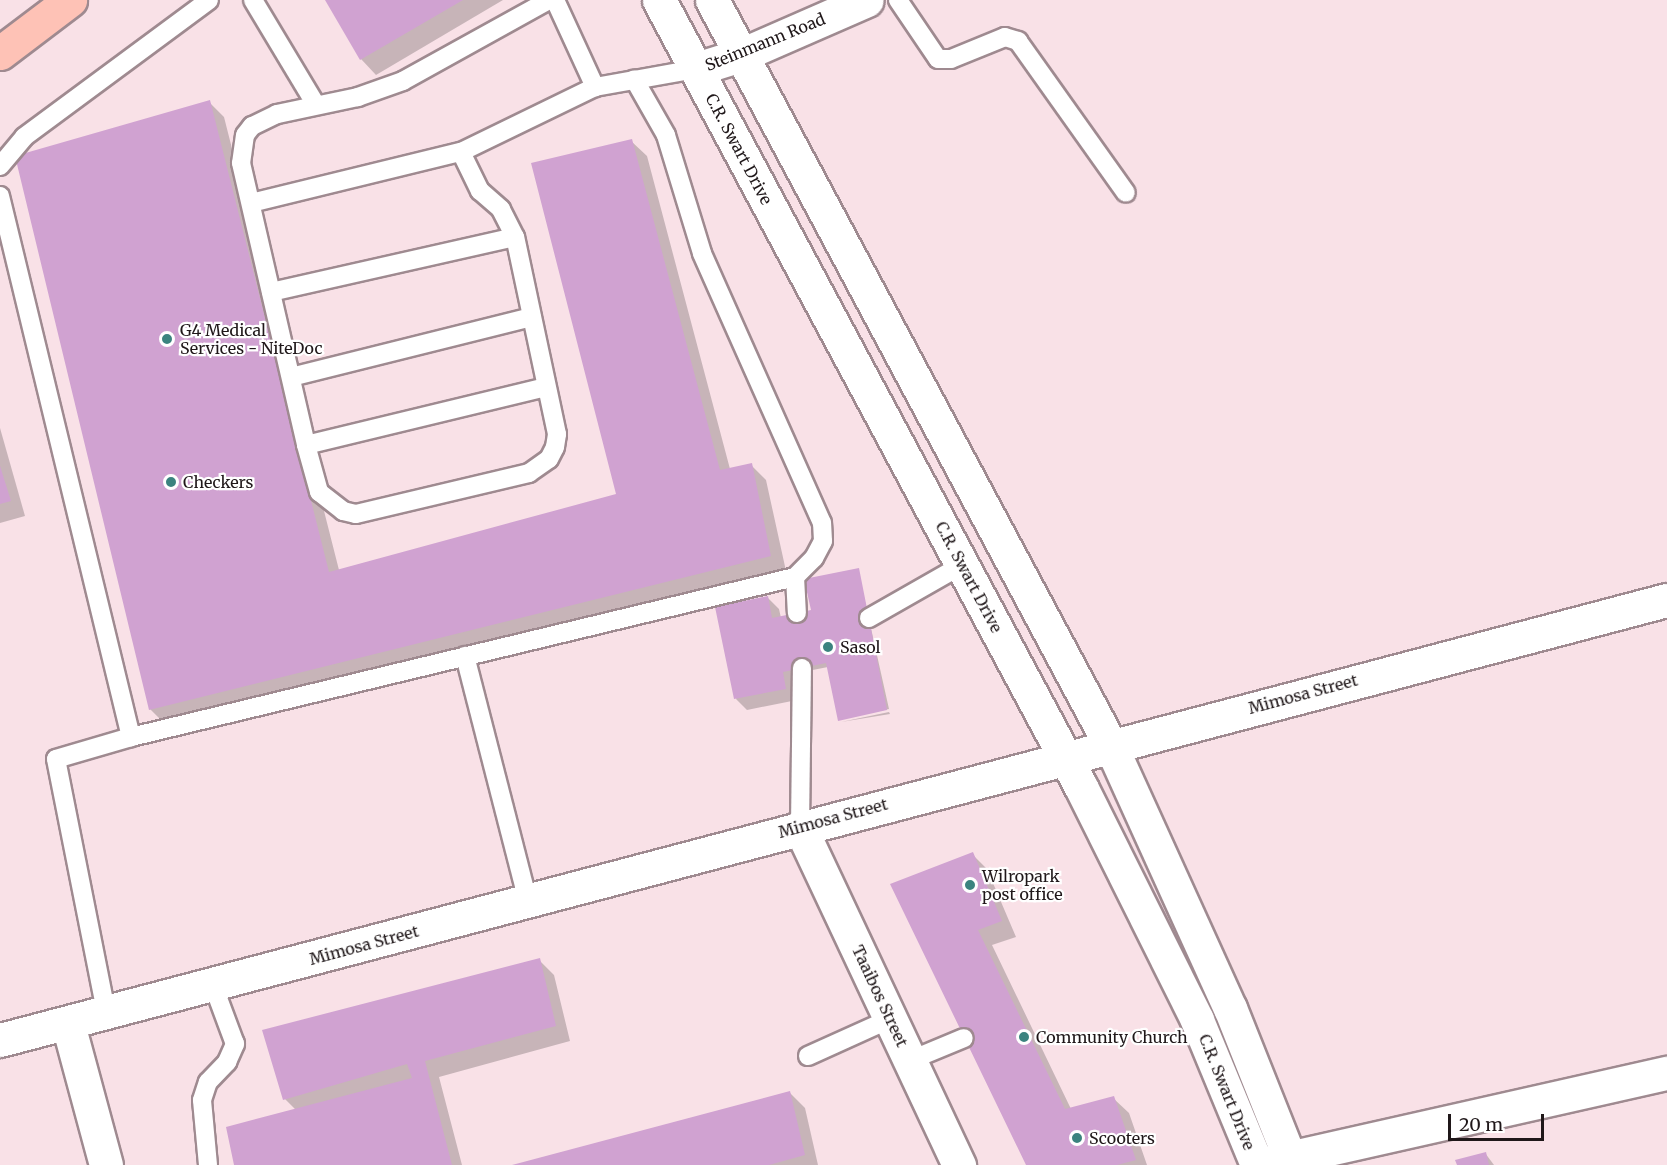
<!DOCTYPE html>
<html>
<head>
<meta charset="utf-8">
<style>
	body { margin:0 }
	#map { position:relative; width:1667px; height:1165px; overflow:hidden; background:#f9e1e7; font-family:Merriweather,serif }
	div>[style] { position:absolute }
	.shadow>* { inset:0; background:#0003 }
	.building>* { inset:0; background:#d0a2d1 }
	.roads { filter:drop-shadow(2px 0 #9f8a90) drop-shadow(-2px 0 #9f8a90) drop-shadow(0 2px #9f8a90) drop-shadow(0 -2px #9f8a90) }
	.service>* { height:18px; margin:-9px; padding:0 9px; transform-origin:9px; border-radius:9px; background:#fff }
	.minor>* { height:33px; margin:-16.5px; padding:0 16.5px; transform-origin:16.5px; border-radius:16.5px; background:#fff }
	.secondary>* { height:33px; margin:-16.5px; padding:0 16.5px; transform-origin:16.5px; border-radius:16.5px; background:#fff }
	.primary>* { height:33px; margin:-16.5px; padding:0 16.5px; transform-origin:16.5px; border-radius:16.5px; background:#fec2b6 }
	.dots>* { width:16px; height:16px; translate:-50% -50%; box-sizing:border-box; border:3px solid #fff; border-radius:50% }
	span { translate:-50% -50%; white-space:nowrap; text-align:center; line-height:1.15; -webkit-text-stroke:4.5px #fff; paint-order:stroke }
	.street-label { font-size:16px; color:#1f1719 }
	.poi-label { font-size:16px; color:#1f1719 }
	.left { translate:0 -50%; text-align:left }
	.scale { position:absolute; left:1448px; top:1114px; width:96px; height:27px; box-sizing:border-box; border:3px solid #1f1719; border-top:0; padding-left:8px; font-size:18px; line-height:21px; white-space:nowrap; color:#1f1719; -webkit-text-stroke:4px #fff; paint-order:stroke }
</style>
</head>
<body>
<div id="map">
	<div class="shadow">
		<div style="clip-path:polygon(327px 0,503px 0,376px 75px,361px 59px)"></div>
		<div style="clip-path:polygon(209px 102px,224px 117px,339px 570px,618px 495px,631px 141px,647px 156px,730px 469px,751px 465px,766px 480px,786px 571px,165px 724px,150px 709px)"></div>
		<div style="clip-path:polygon(0 428px,25px 516px,0 523px)"></div>
		<div style="clip-path:polygon(858px 570px,889px 709px,840px 719px,828px 667px,792px 674px,797px 700px,747px 710px,736px 699px,767px 597px,779px 609px,781px 618px,812px 611px)"></div>
		<div style="clip-path:polygon(889px 712px,890px 714px,841px 722px)"></div>
		<div style="clip-path:polygon(972px 854px,987px 869px,1016px 937px,992px 945px,1071px 1109px,1113px 1098px,1129px 1113px,1147px 1165px,1028px 1165px,892px 885px)"></div>
		<div style="clip-path:polygon(539px 960px,554px 975px,570px 1041px,439px 1077px,462px 1165px,236px 1165px,296px 1110px,285px 1099px)"></div>
		<div style="clip-path:polygon(789px 1092px,805px 1108px,818px 1165px,515px 1165px)"></div>
		<div style="clip-path:polygon(1485px 1153px,1494px 1165px,1458px 1165px)"></div>
	</div>
	<div class="building">
		<div style="clip-path:polygon(325px 0,463px 0,360px 60px)"></div>
		<div style="clip-path:polygon(210px 100px,329px 572px,616px 494px,531px 163px,632px 139px,720px 470px,752px 463px,771px 556px,149px 710px,15px 156px)"></div>
		<div style="clip-path:polygon(0 466px,11px 501px,0 504px)"></div>
		<div style="clip-path:polygon(859px 568px,887px 710px,838px 721px,826px 663px,783px 672px,786px 689px,734px 699px,715px 607px,768px 596px,772px 618px,811px 610px,804px 579px)"></div>
		<div style="clip-path:polygon(973px 852px,1002px 921px,978px 930px,1065px 1109px,1114px 1096px,1136px 1160px,1117px 1165px,1026px 1165px,890px 884px)"></div>
		<div style="clip-path:polygon(540px 958px,556px 1026px,425px 1061px,452px 1165px,234px 1165px,226px 1127px,412px 1078px,407px 1064px,283px 1100px,262px 1030px)"></div>
		<div style="clip-path:polygon(790px 1091px,805px 1155px,769px 1165px,512px 1165px)"></div>
		<div style="clip-path:polygon(1486px 1152px,1489px 1165px,1457px 1165px,1455px 1160px)"></div>
	</div>
	<div class="roads">
		<div class="service">
			<div style="left:253px;top:0;width:122px;rotate:59deg"></div>
			<div style="left:549px;top:0;width:167px;rotate:151deg"></div>
			<div style="left:403px;top:81px;width:48px;rotate:160.4deg"></div>
			<div style="left:358px;top:97px;width:83px;rotate:168.1deg"></div>
			<div style="left:277px;top:114px;width:28px;rotate:154deg"></div>
			<div style="left:252px;top:126px;width:11px;rotate:128deg"></div>
			<div style="left:245px;top:135px;width:28px;rotate:98deg"></div>
			<div style="left:241px;top:163px;width:289px;rotate:77deg"></div>
			<div style="left:306px;top:445px;width:49px;rotate:74.5deg"></div>
			<div style="left:319px;top:492px;width:31px;rotate:38deg"></div>
			<div style="left:343px;top:511px;width:13px;rotate:13deg"></div>
			<div style="left:356px;top:514px;width:178px;rotate:-13.3deg"></div>
			<div style="left:529px;top:473px;width:24px;rotate:-35deg"></div>
			<div style="left:549px;top:459px;width:13px;rotate:-63deg"></div>
			<div style="left:555px;top:447px;width:13px;rotate:-81deg"></div>
			<div style="left:557px;top:434px;width:201px;rotate:-102deg"></div>
			<div style="left:515px;top:237px;width:31px;rotate:-117deg"></div>
			<div style="left:501px;top:209px;width:28px;rotate:-139deg"></div>
			<div style="left:480px;top:191px;width:43px;rotate:-116deg"></div>
			<div style="left:461px;top:152px;width:149px;rotate:-25.9deg"></div>
			<div style="left:595px;top:87px;width:103px;rotate:-10.1deg"></div>
			<div style="left:555px;top:0;width:96px;rotate:65.3deg"></div>
			<div style="left:898px;top:0;width:71px;rotate:55.9deg"></div>
			<div style="left:938px;top:59px;width:13px"></div>
			<div style="left:951px;top:59px;width:58px;rotate:-22.2deg"></div>
			<div style="left:1005px;top:37px;width:14px;rotate:17deg"></div>
			<div style="left:1018px;top:41px;width:186px;rotate:54.6deg"></div>
			<div style="left:0;top:166px;width:38px;rotate:-50deg"></div>
			<div style="left:24px;top:137px;width:230px;rotate:-36.5deg"></div>
			<div style="left:0;top:196px;width:557px;rotate:76.39deg"></div>
			<div style="left:131px;top:737px;width:78px;rotate:163.7deg"></div>
			<div style="left:56px;top:759px;width:258px;rotate:78.8deg"></div>
			<div style="left:251px;top:203px;width:216px;rotate:-13.7deg"></div>
			<div style="left:271px;top:292px;width:250px;rotate:-12.7deg"></div>
			<div style="left:291px;top:377px;width:248px;rotate:-14deg"></div>
			<div style="left:306px;top:445px;width:247px;rotate:-13.6deg"></div>
			<div style="left:795px;top:577px;width:36px;rotate:87deg"></div>
			<div style="left:869px;top:618px;width:107px;rotate:-29.7deg"></div>
			<div style="left:465px;top:656px;width:254px;rotate:75.6deg"></div>
			<div style="left:131px;top:737px;width:683px;rotate:-13.55deg"></div>
			<div style="left:795px;top:577px;width:27px;rotate:-45deg"></div>
			<div style="left:814px;top:558px;width:19px;rotate:-62deg"></div>
			<div style="left:823px;top:541px;width:18px;rotate:-93deg"></div>
			<div style="left:822px;top:523px;width:295px;rotate:-114deg"></div>
			<div style="left:702px;top:253px;width:123px;rotate:-107deg"></div>
			<div style="left:666px;top:135px;width:64px;rotate:-119.7deg"></div>
			<div style="left:800px;top:827px;width:159px;rotate:-89.3deg"></div>
			<div style="left:808px;top:1056px;width:92px;rotate:-24.3deg"></div>
			<div style="left:911px;top:1060px;width:57px;rotate:-22.5deg"></div>
			<div style="left:208px;top:1165px;width:65px;rotate:-95.3deg"></div>
			<div style="left:202px;top:1100px;width:19px;rotate:-72deg"></div>
			<div style="left:208px;top:1082px;width:28px;rotate:-46deg"></div>
			<div style="left:227px;top:1062px;width:20px;rotate:-66deg"></div>
			<div style="left:235px;top:1044px;width:63px;rotate:-110.4deg"></div>
		</div>
		<div class="minor">
			<div style="left:696px;top:69px;width:47px;rotate:-17.3deg"></div>
			<div style="left:741px;top:55px;width:137px;rotate:-23.6deg"></div>
			<div style="left:800px;top:827px;width:374px;rotate:64.8deg"></div>
			<div style="left:68px;top:1024px;width:146px;rotate:74.9deg"></div>
			<div style="left:0;top:1040px;width:1724px;rotate:-14.79deg"></div>
			<div style="left:1262px;top:1164px;width:415px;rotate:-12.7deg"></div>
		</div>
		<div class="secondary">
			<div style="left:659px;top:0;width:893px;rotate:61.8deg"></div>
			<div style="left:1081px;top:787px;width:260px;rotate:63.5deg"></div>
			<div style="left:1197px;top:1020px;width:157px;rotate:67.5deg"></div>
			<div style="left:712px;top:0;width:844px;rotate:61.86deg"></div>
			<div style="left:1110px;top:744px;width:290px;rotate:65.6deg"></div>
			<div style="left:1230px;top:1008px;width:159px;rotate:68.3deg"></div>
			<div style="left:1289px;top:1156px;width:9px;rotate:90deg"></div>
		</div>
		<div class="primary">
			<div style="left:0;top:53px;width:88px;rotate:-37.1deg"></div>
		</div>
	</div>
	<div class="dots">
		<div style="left:167px;top:339px;background:#3b837f"></div>
		<div style="left:171px;top:482px;background:#3b837f"></div>
		<div style="left:828px;top:647px;background:#3b837f"></div>
		<div style="left:970px;top:885px;background:#3b837f"></div>
		<div style="left:1024px;top:1037px;background:#3b837f"></div>
		<div style="left:1077px;top:1138px;background:#3b837f"></div>
	</div>
	<div class="street-label">
		<span style="left:765px;top:42px;rotate:-22deg">Steinmann Road</span>
		<span style="left:739px;top:149px;rotate:62deg">C.R. Swart Drive</span>
		<span style="left:969px;top:577px;rotate:62deg">C.R. Swart Drive</span>
		<span style="left:1303px;top:694px;rotate:-15deg">Mimosa Street</span>
		<span style="left:833px;top:818px;rotate:-15deg">Mimosa Street</span>
		<span style="left:364px;top:945px;rotate:-15deg">Mimosa Street</span>
		<span style="left:880px;top:996px;rotate:65deg">Taaibos Street</span>
		<span style="left:1227px;top:1092px;rotate:68deg">C.R. Swart Drive</span>
	</div>
	<div class="poi-label">
		<span class="left" style="left:180px;top:339px">G4 Medical<br>Services - NiteDoc</span>
		<span class="left" style="left:183px;top:482px">Checkers</span>
		<span class="left" style="left:840px;top:647px">Sasol</span>
		<span class="left" style="left:982px;top:885px">Wilropark<br>post office</span>
		<span class="left" style="left:1036px;top:1037px">Community Church</span>
		<span class="left" style="left:1089px;top:1138px">Scooters</span>
	</div>
	<div class="scale">20 m</div>
</div>
</body>
</html>
